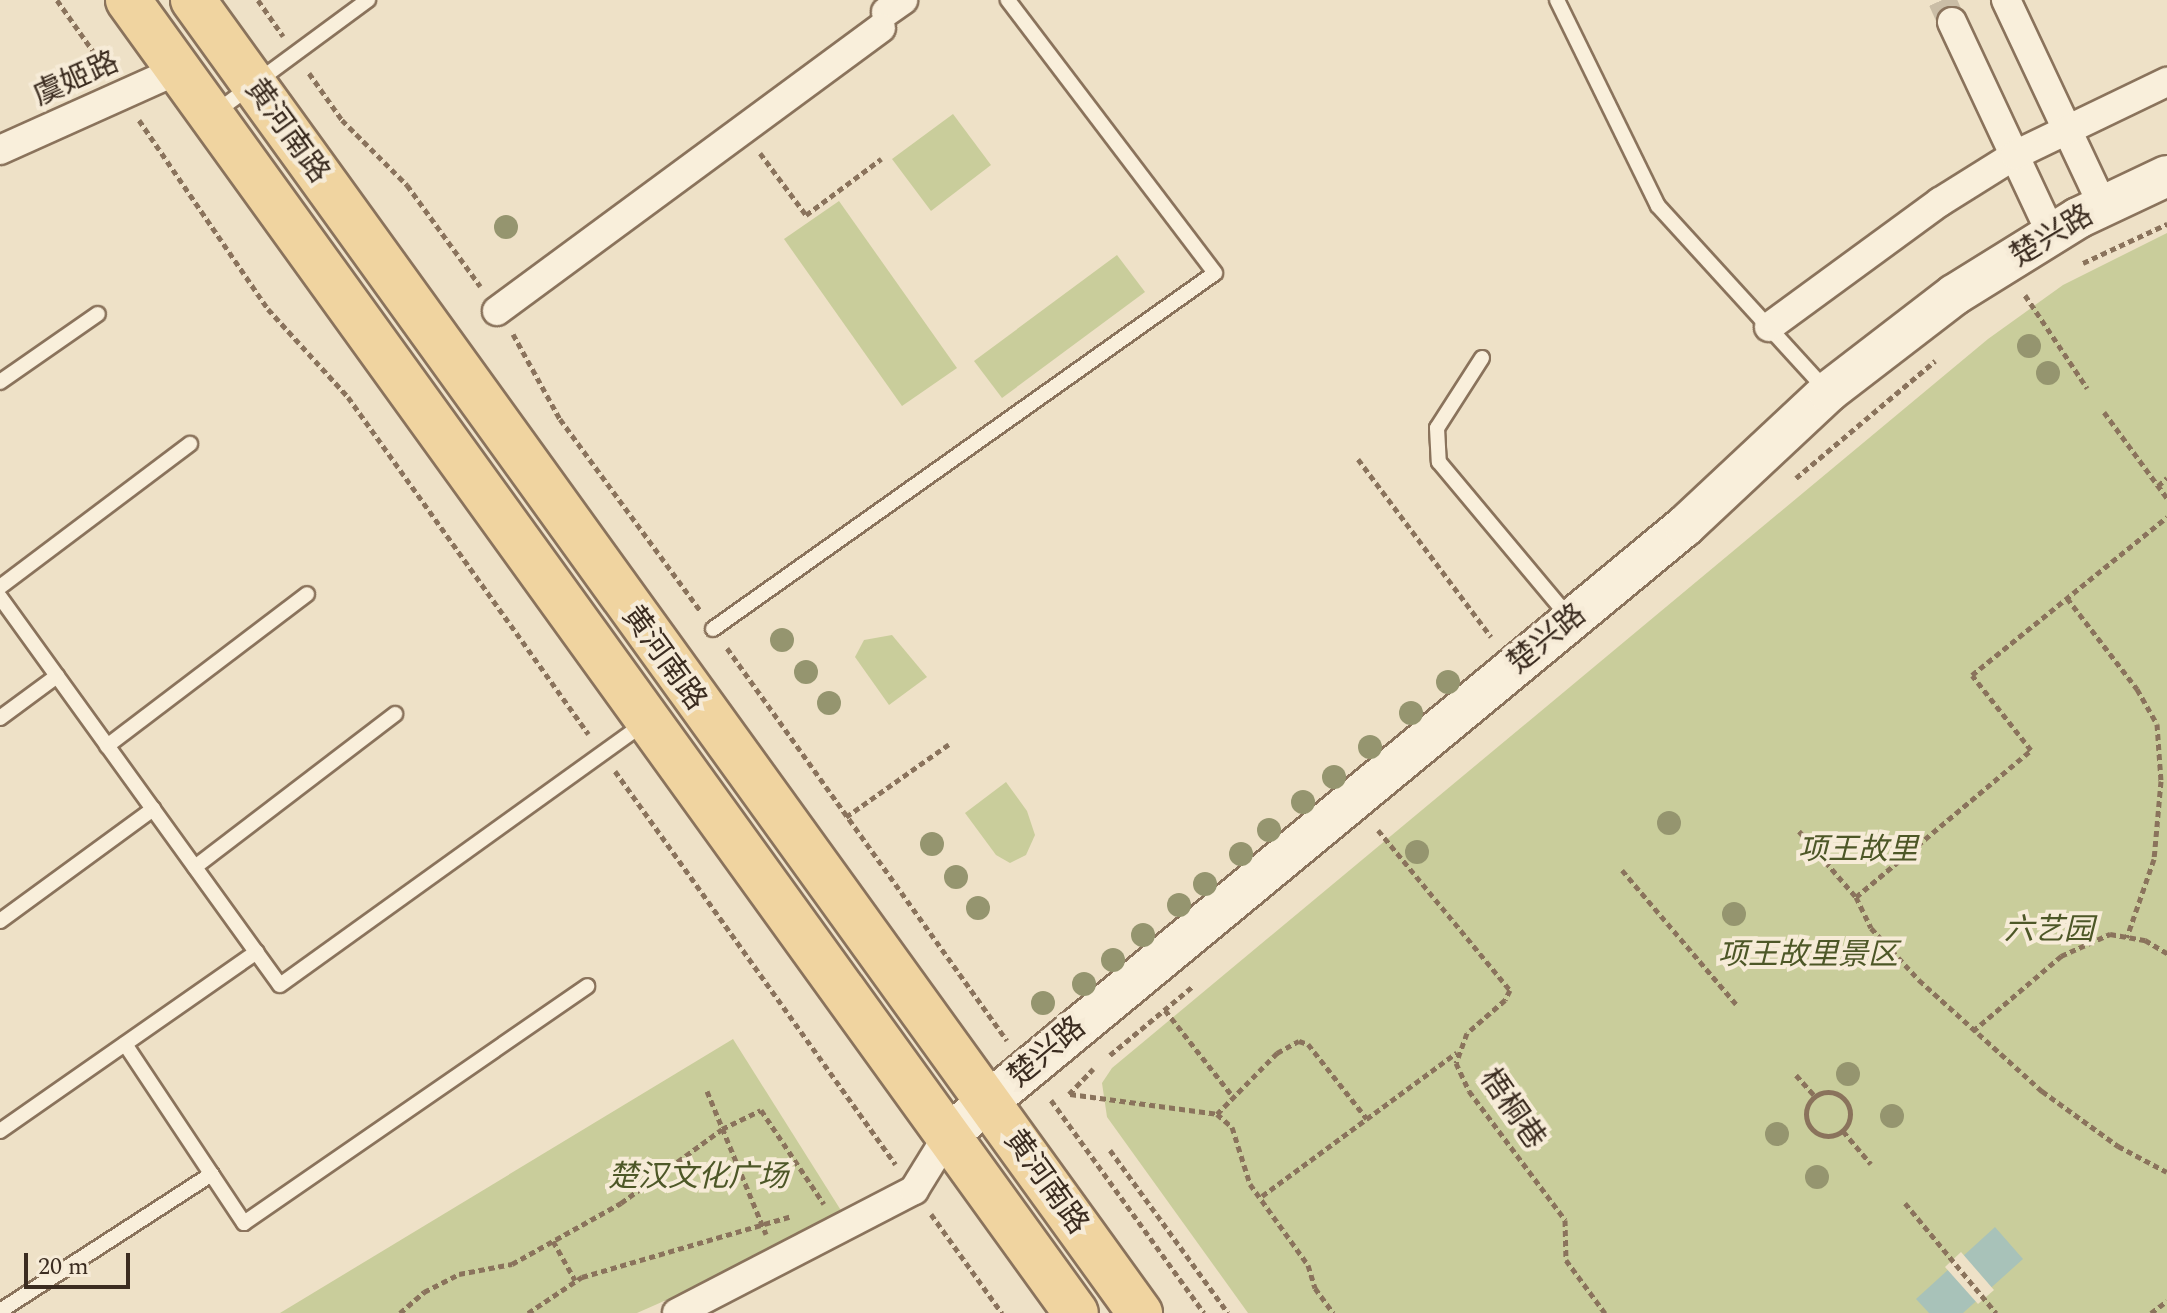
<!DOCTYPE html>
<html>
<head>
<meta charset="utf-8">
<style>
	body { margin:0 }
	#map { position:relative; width:2167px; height:1313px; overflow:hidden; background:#eee1c7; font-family:Spectral,"Noto Sans SC",serif }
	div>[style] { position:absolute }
	.green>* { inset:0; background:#c9cd9b }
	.water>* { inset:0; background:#a8c2b9 }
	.pier>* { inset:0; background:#eee1c7 }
	.street-tunnel>* { height:28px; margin-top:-14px; transform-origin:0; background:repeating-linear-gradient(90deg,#cabda6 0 28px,transparent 0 42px) }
	.path>* { height:5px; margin-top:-2.5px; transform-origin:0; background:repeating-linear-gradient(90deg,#8a735c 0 6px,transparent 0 10px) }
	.path>.ring { margin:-2.5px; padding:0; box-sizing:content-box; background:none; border:5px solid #8a735c; border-radius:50% }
	.roads { filter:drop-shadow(2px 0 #8a735c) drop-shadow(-2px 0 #8a735c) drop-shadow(0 2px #8a735c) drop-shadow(0 -2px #8a735c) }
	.lane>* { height:14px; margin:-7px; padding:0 7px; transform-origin:7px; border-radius:7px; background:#f9efdb }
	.street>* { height:28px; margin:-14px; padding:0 14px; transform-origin:14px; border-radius:14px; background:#f9efdb }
	.secondary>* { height:40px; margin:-20px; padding:0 20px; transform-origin:20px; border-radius:20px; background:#f9efdb }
	.primary>* { height:44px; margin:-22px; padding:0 22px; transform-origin:22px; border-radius:22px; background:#f0d4a0 }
	.trees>* { width:24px; height:24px; margin:-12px; border-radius:50%; background:#95956f }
	span { translate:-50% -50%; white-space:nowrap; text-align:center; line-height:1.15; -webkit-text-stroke:8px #f6ebd7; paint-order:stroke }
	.street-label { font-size:30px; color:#3b2c20 }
	.park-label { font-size:30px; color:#4d5727; font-style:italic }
	.scale { position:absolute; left:24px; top:1253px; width:106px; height:36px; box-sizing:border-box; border:4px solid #3b2c20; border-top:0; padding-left:10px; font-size:24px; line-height:28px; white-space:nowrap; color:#3b2c20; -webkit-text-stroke:6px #f6ebd7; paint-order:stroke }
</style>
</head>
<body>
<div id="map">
	<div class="green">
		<div style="clip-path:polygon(953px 114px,991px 165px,931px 211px,892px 159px)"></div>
		<div style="clip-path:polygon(839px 201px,957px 368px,902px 406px,784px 239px)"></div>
		<div style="clip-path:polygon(2167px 233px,2167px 1313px,1248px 1313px,1107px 1117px,1102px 1083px,1112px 1068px,1988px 339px,2063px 285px)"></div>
		<div style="clip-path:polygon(1117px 255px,1145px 292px,1002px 398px,974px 361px)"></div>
		<div style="clip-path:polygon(892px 635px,927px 677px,889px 705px,855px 657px,864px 640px)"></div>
		<div style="clip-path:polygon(1006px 782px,1027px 811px,1035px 835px,1026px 855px,1010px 863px,996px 855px,965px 813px)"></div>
		<div style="clip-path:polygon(733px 1039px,847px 1220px,637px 1313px,280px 1313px)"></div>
	</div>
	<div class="water">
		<div style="clip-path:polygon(1995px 1227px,2023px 1259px,1963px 1313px,1929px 1313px,1916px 1299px)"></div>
	</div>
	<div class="pier">
		<div style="clip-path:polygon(1961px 1252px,1994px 1290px,1978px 1304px,1945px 1267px)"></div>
	</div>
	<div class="street-tunnel">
		<div style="left:1942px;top:0;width:24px;rotate:66deg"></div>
	</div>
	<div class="path">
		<div style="left:57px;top:0;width:83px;rotate:54.8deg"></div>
		<div style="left:258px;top:0;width:44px;rotate:55.2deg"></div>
		<div style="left:309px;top:73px;width:57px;rotate:54.9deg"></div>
		<div style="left:342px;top:120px;width:92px;rotate:45deg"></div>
		<div style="left:407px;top:185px;width:125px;rotate:54.1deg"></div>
		<div style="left:139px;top:120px;width:229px;rotate:55.7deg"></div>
		<div style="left:268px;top:309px;width:119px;rotate:47.7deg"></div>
		<div style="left:348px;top:397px;width:414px;rotate:54.5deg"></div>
		<div style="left:760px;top:153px;width:77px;rotate:53.4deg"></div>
		<div style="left:806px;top:215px;width:94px;rotate:-36.7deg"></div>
		<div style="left:2083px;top:263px;width:93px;rotate:-24.9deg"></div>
		<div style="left:2025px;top:295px;width:112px;rotate:56.3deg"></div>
		<div style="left:513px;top:334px;width:97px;rotate:61.1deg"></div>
		<div style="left:560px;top:419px;width:237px;rotate:53.8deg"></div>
		<div style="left:2104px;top:412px;width:107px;rotate:53.8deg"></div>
		<div style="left:1358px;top:459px;width:222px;rotate:53.2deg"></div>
		<div style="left:1796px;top:478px;width:182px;rotate:-40.1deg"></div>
		<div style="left:2158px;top:486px;width:12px;rotate:-42deg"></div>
		<div style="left:2067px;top:598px;width:115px;rotate:52.4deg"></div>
		<div style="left:2137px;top:689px;width:40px;rotate:60.3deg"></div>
		<div style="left:2157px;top:724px;width:57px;rotate:86deg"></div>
		<div style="left:2161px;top:781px;width:78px;rotate:95.1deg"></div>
		<div style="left:2154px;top:859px;width:83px;rotate:109.1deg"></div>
		<div style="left:727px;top:648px;width:482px;rotate:54.5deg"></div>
		<div style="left:615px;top:771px;width:483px;rotate:54.5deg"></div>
		<div style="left:846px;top:817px;width:126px;rotate:-35.3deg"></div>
		<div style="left:1378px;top:830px;width:207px;rotate:50.5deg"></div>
		<div style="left:1510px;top:990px;width:11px;rotate:117deg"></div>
		<div style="left:1505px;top:1000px;width:50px;rotate:139deg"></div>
		<div style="left:1467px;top:1033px;width:32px;rotate:110deg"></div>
		<div style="left:1456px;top:1063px;width:31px;rotate:65deg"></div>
		<div style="left:1469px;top:1091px;width:161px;rotate:53.3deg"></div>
		<div style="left:1565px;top:1220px;width:40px;rotate:88.6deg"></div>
		<div style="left:1566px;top:1260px;width:66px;rotate:53.7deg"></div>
		<div style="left:1799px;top:831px;width:87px;rotate:49.2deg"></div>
		<div style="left:1856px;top:897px;width:34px;rotate:64deg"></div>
		<div style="left:1871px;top:928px;width:71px;rotate:47.3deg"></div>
		<div style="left:1919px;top:980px;width:166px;rotate:42.1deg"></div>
		<div style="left:2042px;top:1091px;width:94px;rotate:35.9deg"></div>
		<div style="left:2118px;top:1146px;width:55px;rotate:28deg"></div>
		<div style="left:1622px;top:870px;width:176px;rotate:49.6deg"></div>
		<div style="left:1856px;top:897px;width:229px;rotate:-40deg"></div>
		<div style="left:2031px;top:750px;width:95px;rotate:-128.2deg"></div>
		<div style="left:1972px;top:675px;width:251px;rotate:-39deg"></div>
		<div style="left:1165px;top:1010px;width:112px;rotate:51.9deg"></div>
		<div style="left:1973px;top:1031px;width:116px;rotate:-40.4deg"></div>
		<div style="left:2061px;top:956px;width:54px;rotate:-24.2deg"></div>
		<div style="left:2110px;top:934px;width:36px;rotate:10deg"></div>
		<div style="left:2145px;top:940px;width:26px;rotate:31deg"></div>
		<div style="left:1110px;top:1055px;width:107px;rotate:-39.7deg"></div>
		<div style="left:1796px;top:1075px;width:28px;rotate:48deg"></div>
		<div style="left:707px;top:1091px;width:155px;rotate:67.6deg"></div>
		<div class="ring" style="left:1806px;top:1092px;width:39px;height:39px"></div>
		<div style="left:1069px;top:1094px;width:35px;rotate:-46deg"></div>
		<div style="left:1070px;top:1094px;width:148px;rotate:7.7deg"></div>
		<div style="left:1217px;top:1114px;width:20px;rotate:41deg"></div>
		<div style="left:1232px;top:1127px;width:60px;rotate:72.5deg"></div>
		<div style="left:1250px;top:1184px;width:100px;rotate:54.4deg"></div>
		<div style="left:1308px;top:1265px;width:24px;rotate:73deg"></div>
		<div style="left:1315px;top:1288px;width:31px;rotate:54deg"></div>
		<div style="left:1051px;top:1100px;width:262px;rotate:54.3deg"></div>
		<div style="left:1217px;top:1114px;width:86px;rotate:-45.5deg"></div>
		<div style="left:1277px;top:1053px;width:25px;rotate:-29deg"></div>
		<div style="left:1299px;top:1041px;width:9px;rotate:18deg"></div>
		<div style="left:1308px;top:1044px;width:95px;rotate:51.8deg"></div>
		<div style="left:1843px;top:1131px;width:43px;rotate:49.7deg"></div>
		<div style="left:1110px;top:1150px;width:201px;rotate:54.1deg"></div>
		<div style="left:1262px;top:1196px;width:242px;rotate:-36.4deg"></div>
		<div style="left:1905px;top:1203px;width:143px;rotate:50.4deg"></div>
		<div style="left:931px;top:1214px;width:122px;rotate:54.4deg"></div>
		<div style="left:553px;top:1241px;width:45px;rotate:60.6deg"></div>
		<div style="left:400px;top:1313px;width:32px;rotate:-41deg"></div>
		<div style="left:424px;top:1292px;width:39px;rotate:-27deg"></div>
		<div style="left:459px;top:1274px;width:54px;rotate:-10.7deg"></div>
		<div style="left:512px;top:1264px;width:125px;rotate:-29.2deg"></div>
		<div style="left:621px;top:1203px;width:125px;rotate:-36.2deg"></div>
		<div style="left:722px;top:1129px;width:43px;rotate:-26deg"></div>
		<div style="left:761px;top:1110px;width:113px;rotate:56.2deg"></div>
		<div style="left:528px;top:1313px;width:65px;rotate:-33.7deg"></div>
		<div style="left:582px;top:1277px;width:216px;rotate:-16.2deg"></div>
		<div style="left:2151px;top:1313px;width:20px;rotate:-37deg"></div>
	</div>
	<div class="roads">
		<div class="lane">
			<div style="left:1557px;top:0;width:229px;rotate:63.9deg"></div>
			<div style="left:1658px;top:206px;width:251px;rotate:47.6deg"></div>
			<div style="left:216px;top:112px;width:189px;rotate:-36.4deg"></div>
			<div style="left:1482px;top:358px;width:83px;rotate:122.7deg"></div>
			<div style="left:1437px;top:428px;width:34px;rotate:87deg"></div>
			<div style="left:1439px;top:462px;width:206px;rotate:50.1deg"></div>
			<div style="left:0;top:382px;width:119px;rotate:-34.8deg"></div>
			<div style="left:0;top:587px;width:238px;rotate:-37deg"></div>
			<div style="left:0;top:597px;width:478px;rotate:54.2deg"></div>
			<div style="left:280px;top:985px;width:449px;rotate:-35.7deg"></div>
			<div style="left:713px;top:629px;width:615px;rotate:-35.34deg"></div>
			<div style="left:1215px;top:273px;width:343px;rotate:-127.2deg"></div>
			<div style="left:0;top:718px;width:71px;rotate:-36.4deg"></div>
			<div style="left:107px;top:746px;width:251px;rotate:-37.2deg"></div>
			<div style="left:195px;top:867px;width:252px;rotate:-37.4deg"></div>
			<div style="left:0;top:921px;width:190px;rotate:-36.2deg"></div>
			<div style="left:125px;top:1044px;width:215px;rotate:56.4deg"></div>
			<div style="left:244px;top:1223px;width:417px;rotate:-34.6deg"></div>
			<div style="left:0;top:1131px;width:313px;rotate:-34.9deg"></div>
			<div style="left:0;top:1311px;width:252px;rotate:-32.9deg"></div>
		</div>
		<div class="street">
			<div style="left:2006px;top:0;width:228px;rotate:64.8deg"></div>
			<div style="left:886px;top:12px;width:21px;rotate:-35deg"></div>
			<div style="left:1952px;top:22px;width:235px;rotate:64.9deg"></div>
			<div style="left:0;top:150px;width:197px;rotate:-24.2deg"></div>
			<div style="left:497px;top:311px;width:477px;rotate:-36.4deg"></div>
			<div style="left:1769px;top:327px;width:212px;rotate:-36.2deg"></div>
			<div style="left:1940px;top:202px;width:89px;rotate:-32.1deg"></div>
			<div style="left:2015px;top:155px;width:169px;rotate:-25.7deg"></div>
			<div style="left:677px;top:1313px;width:267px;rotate:-27.4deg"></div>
			<div style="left:914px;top:1190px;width:65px;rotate:-58.3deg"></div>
		</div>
		<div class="secondary">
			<div style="left:948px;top:1135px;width:956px;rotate:-39.57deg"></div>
			<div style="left:1685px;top:526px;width:196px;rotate:-43.1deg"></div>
			<div style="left:1828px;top:392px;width:159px;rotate:-37.6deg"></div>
			<div style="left:1954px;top:295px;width:146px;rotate:-31.8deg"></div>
			<div style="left:2078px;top:218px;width:98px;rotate:-25.3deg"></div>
		</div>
		<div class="primary">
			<div style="left:128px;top:0;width:1619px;rotate:54.17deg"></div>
			<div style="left:193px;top:0;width:1619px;rotate:54.2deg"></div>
		</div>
	</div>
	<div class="trees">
		<div style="left:506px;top:227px"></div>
		<div style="left:2029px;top:346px"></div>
		<div style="left:2048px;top:373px"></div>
		<div style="left:782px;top:640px"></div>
		<div style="left:806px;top:672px"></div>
		<div style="left:1448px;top:682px"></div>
		<div style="left:829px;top:703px"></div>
		<div style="left:1411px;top:713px"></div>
		<div style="left:1370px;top:747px"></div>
		<div style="left:1334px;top:777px"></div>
		<div style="left:1303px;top:802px"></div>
		<div style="left:1669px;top:823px"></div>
		<div style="left:1269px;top:830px"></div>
		<div style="left:932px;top:844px"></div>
		<div style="left:1417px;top:852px"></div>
		<div style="left:1241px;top:854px"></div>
		<div style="left:956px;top:877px"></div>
		<div style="left:1205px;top:884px"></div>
		<div style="left:1179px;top:905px"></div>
		<div style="left:978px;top:908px"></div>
		<div style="left:1734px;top:914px"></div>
		<div style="left:1143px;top:935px"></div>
		<div style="left:1113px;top:960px"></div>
		<div style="left:1084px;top:984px"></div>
		<div style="left:1043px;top:1003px"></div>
		<div style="left:1848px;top:1074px"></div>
		<div style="left:1892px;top:1116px"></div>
		<div style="left:1777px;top:1134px"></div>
		<div style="left:1817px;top:1177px"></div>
	</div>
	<div class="street-label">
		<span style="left:76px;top:79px;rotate:-24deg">虞姬路</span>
		<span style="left:287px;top:131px;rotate:54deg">黄河南路</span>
		<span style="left:2052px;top:236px;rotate:-31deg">楚兴路</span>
		<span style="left:1547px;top:639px;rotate:-39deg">楚兴路</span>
		<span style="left:664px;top:658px;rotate:54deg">黄河南路</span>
		<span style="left:1047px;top:1052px;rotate:-40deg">楚兴路</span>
		<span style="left:1512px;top:1109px;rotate:55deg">梧桐巷</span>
		<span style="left:1046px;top:1182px;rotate:54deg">黄河南路</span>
	</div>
	<div class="park-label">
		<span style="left:1858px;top:850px">项王故里</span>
		<span style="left:2049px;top:930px">六艺园</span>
		<span style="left:1808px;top:955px">项王故里景区</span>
		<span style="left:698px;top:1177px">楚汉文化广场</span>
	</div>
	<div class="scale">20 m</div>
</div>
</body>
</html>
